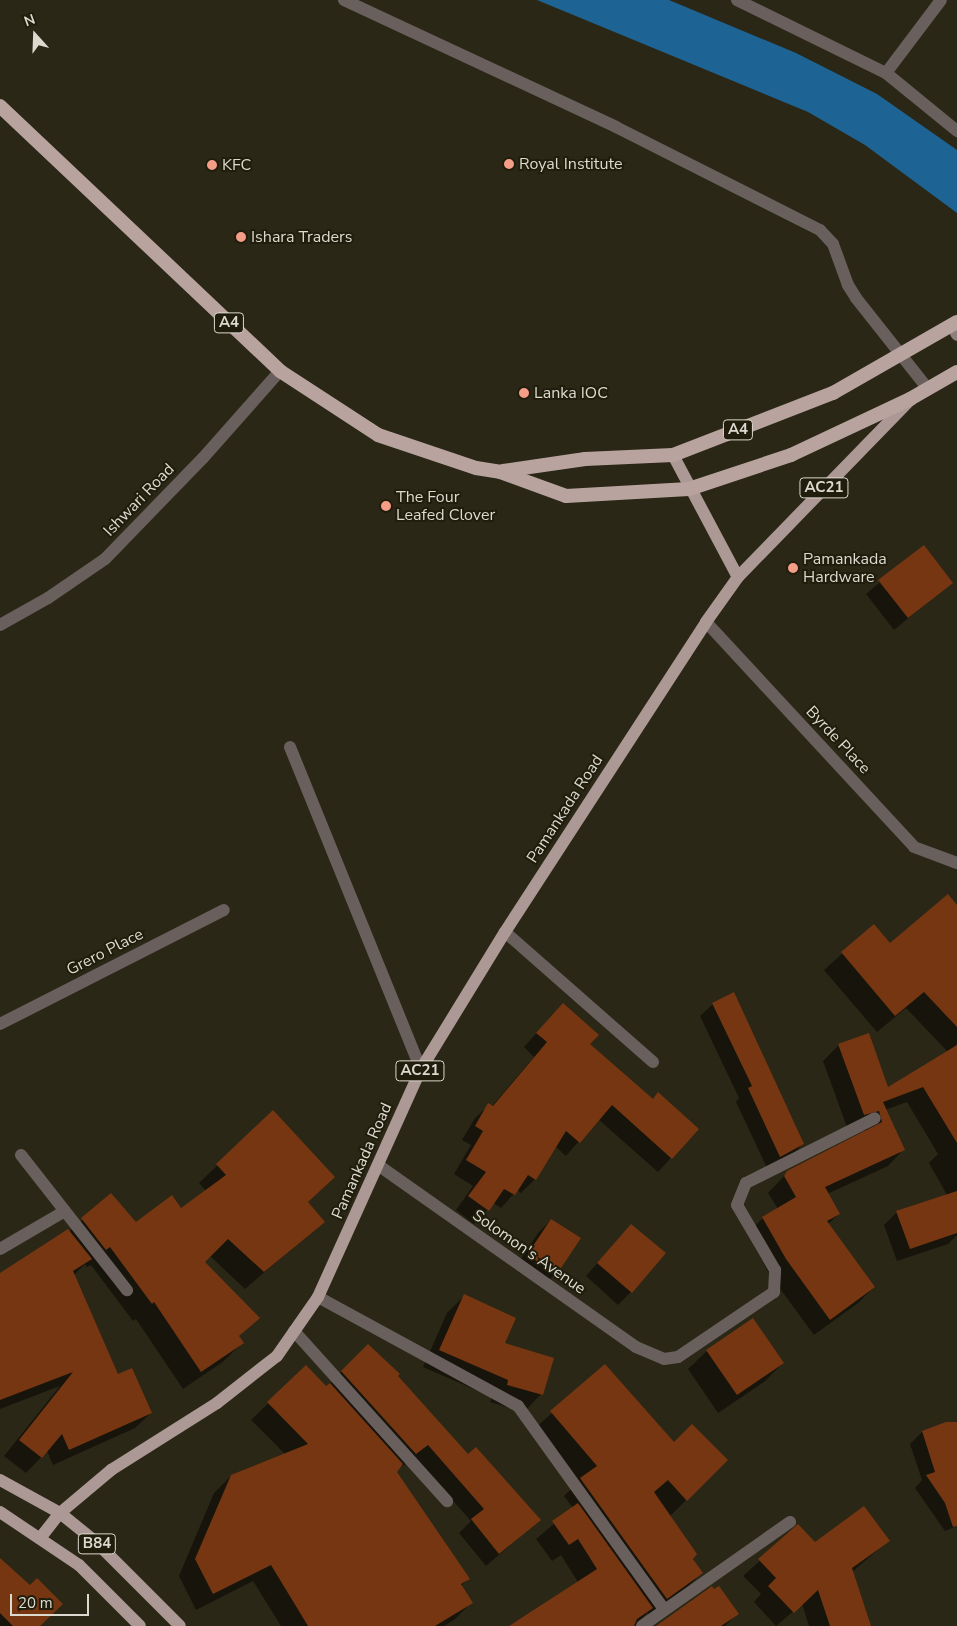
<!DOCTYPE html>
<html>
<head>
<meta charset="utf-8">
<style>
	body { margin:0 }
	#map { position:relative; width:957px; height:1626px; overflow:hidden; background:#2a2716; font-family:"Nunito Sans",sans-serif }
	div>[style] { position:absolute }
	.water>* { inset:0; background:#1d6494 }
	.shadow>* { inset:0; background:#0007 }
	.building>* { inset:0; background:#773612 }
	.minor>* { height:12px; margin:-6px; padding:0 6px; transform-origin:6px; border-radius:6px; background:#695f5d }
	.secondary>* { height:12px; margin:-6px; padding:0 6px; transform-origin:6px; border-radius:6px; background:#8f7f7c }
	.primary>* { height:12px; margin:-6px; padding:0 6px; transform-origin:6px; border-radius:6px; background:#ac9894 }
	.trunk>* { height:14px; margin:-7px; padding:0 7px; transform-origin:7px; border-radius:7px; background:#b9a39f }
	.dots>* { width:14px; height:14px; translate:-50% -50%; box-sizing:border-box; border:2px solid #201d0d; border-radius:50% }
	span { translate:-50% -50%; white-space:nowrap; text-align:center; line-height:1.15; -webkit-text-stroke:4px #201d0d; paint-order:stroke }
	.shield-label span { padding:1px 4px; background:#201d0d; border:1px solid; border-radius:4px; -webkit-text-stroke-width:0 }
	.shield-label { font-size:15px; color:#dcdacf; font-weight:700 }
	.poi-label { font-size:16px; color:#dcdacf }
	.left { translate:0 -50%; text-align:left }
	.street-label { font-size:16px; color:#dcdacf }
	.north { position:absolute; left:10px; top:10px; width:50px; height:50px; -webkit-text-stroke:4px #201d0d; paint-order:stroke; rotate:340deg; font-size:14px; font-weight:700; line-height:20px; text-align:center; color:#dcdacf }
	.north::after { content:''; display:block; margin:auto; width:18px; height:22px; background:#dcdacf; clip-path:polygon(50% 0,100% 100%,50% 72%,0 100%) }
	.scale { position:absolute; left:10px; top:1594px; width:79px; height:22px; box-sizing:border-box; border:2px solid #dcdacf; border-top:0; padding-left:6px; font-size:15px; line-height:18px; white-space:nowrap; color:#dcdacf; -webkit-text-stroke:4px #201d0d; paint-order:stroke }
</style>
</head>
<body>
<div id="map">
	<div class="water">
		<div style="clip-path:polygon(537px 0,669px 0,796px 53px,877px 94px,957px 150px,957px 213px,865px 145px,808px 112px)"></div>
	</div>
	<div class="shadow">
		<div style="clip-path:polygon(923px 546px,952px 582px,894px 630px,866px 594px)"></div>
		<div style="clip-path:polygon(957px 907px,957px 1044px,953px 1048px,957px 1047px,957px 1235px,948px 1244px,897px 1261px,884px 1225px,897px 1212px,947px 1195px,929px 1163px,938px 1154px,907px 1102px,885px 1110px,903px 1150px,888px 1166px,827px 1194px,839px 1214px,828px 1224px,874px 1287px,858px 1303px,814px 1335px,770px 1275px,747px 1234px,763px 1218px,778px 1209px,768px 1193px,788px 1172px,865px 1132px,863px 1126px,848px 1130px,823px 1061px,839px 1045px,888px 1089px,948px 1052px,906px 1008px,877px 1032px,824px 970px,874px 925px,890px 945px)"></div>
		<div style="clip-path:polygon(713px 1004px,803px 1144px,790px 1157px,767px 1168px,736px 1102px,739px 1098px,700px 1016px)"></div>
		<div style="clip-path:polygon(550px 1018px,589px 1044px,652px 1100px,697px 1129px,658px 1172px,598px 1119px,566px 1156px,555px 1146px,535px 1179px,521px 1193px,517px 1190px,501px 1208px,493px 1203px,474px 1224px,456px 1210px,473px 1186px,454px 1174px,471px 1145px,462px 1140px,475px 1118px,489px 1105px,492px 1106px,534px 1057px,524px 1047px)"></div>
		<div style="clip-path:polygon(273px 1112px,307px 1203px,323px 1222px,245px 1289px,210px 1256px,204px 1262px,258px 1318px,238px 1337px,242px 1343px,224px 1361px,183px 1389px,136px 1319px,133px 1321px,91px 1265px,87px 1267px,85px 1264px,74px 1275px,118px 1375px,151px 1413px,135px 1428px,53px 1465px,47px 1451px,26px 1473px,4px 1456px,60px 1386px,0 1409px,0 1274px,69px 1232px,111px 1195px,135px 1223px,181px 1209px,206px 1191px,199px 1183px)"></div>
		<div style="clip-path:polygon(551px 1220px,579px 1238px,556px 1273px,543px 1286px,515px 1268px,538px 1233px)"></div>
		<div style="clip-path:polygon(631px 1225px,631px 1292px,618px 1305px,586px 1276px)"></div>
		<div style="clip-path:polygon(464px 1296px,541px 1394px,524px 1412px,490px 1402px,492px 1397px,423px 1367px,447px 1313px)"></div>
		<div style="clip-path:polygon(707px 1351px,783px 1363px,764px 1382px,718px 1413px,688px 1369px)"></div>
		<div style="clip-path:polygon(355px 1358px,397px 1376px,468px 1456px,540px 1520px,486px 1566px,459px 1533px,471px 1521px,414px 1457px,403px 1466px,401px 1464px,395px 1472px,468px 1579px,461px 1586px,471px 1603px,454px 1620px,444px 1626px,281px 1626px,253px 1581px,196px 1610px,179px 1576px,214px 1493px,231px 1476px,285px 1454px,251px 1420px,306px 1367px,326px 1388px)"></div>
		<div style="clip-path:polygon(605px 1366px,674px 1444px,727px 1460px,670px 1516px,701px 1573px,685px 1590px,649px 1615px,648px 1612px,635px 1626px,511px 1626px,578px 1582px,561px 1555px,552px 1561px,536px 1539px,573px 1508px,564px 1496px,579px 1481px,534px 1429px)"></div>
		<div style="clip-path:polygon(957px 1423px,957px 1526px,945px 1531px,915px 1488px,922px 1480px,910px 1444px,922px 1432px)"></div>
		<div style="clip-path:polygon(798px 1526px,815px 1544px,888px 1541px,852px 1572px,870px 1626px,809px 1626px,802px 1604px,776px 1626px,754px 1602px,761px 1594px,743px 1576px)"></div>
		<div style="clip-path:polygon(0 1560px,39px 1626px,0 1626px)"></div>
		<div style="clip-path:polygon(737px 1614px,725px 1626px,658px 1626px)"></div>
	</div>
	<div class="building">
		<div style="clip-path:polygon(924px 545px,953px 583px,908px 618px,878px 580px)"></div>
		<div style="clip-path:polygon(948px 894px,957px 905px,957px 1027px,924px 992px,895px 1016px,841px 952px,874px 924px,890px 943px)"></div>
		<div style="clip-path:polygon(734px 992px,804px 1144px,780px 1157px,748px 1088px,752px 1086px,712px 1003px)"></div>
		<div style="clip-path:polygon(563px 1003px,599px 1035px,590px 1044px,653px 1099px,658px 1092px,699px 1129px,672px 1159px,612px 1105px,580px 1143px,566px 1131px,536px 1180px,528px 1175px,515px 1195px,504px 1189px,489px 1211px,468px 1196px,486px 1172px,466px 1160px,483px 1131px,475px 1126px,488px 1103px,493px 1106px,547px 1042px,536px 1033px)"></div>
		<div style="clip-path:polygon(869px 1033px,888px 1087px,957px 1045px,957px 1143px,923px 1087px,883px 1102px,905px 1150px,825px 1187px,840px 1214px,827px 1221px,875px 1287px,830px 1320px,786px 1259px,762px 1217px,796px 1197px,784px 1176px,787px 1171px,882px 1122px,879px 1111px,864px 1115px,838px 1044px)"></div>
		<div style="clip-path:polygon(273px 1110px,335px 1177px,308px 1202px,325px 1222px,264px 1272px,228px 1239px,205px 1262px,260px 1318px,239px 1336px,244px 1343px,201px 1372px,154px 1302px,152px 1304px,110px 1247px,106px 1250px,81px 1218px,111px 1193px,136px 1222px,172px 1195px,181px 1208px,226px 1175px,216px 1164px)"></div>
		<div style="clip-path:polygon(957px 1191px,957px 1233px,910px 1249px,896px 1211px)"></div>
		<div style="clip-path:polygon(551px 1219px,581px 1238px,557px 1274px,527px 1255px)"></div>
		<div style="clip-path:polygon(631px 1224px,666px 1253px,632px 1293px,597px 1263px)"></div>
		<div style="clip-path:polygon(68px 1229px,92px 1259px,73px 1271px,118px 1374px,132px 1368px,152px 1413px,69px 1450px,62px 1434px,42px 1458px,19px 1440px,73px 1372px,0 1400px,0 1273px)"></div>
		<div style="clip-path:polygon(464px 1294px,516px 1318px,505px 1343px,554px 1358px,543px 1395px,507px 1385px,508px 1380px,439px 1350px)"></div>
		<div style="clip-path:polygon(753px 1318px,784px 1363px,737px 1395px,706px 1350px)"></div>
		<div style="clip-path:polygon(368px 1344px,400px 1374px,398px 1376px,468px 1454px,476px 1447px,541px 1520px,499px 1554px,471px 1519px,484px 1509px,428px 1445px,416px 1454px,341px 1371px)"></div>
		<div style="clip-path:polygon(605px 1364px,674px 1442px,692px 1424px,728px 1460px,687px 1501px,668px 1480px,654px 1492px,697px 1554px,693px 1559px,703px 1573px,667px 1599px,580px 1478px,597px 1466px,550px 1411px)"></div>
		<div style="clip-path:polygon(306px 1365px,326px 1386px,330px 1383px,403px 1464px,397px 1472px,470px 1579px,461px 1584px,473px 1603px,435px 1626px,308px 1626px,271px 1565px,213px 1594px,195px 1559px,231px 1475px,308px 1444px,267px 1402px)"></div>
		<div style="clip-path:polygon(946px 1422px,957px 1422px,957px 1526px,953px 1527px,945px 1503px,926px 1475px,935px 1472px,922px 1431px)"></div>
		<div style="clip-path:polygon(578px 1503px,653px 1608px,637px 1619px,634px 1626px,509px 1626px,597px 1569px,578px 1539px,569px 1545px,552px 1521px)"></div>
		<div style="clip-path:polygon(864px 1506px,890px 1541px,852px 1568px,871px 1626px,830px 1626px,818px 1590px,794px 1613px,768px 1586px,776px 1578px,758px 1559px,798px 1524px,815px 1542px)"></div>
		<div style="clip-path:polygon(0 1558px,30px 1585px,37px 1578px,63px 1604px,40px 1626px,13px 1626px,0 1613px)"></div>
		<div style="clip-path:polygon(712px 1586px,714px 1589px,719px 1586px,739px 1614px,721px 1626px,656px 1626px)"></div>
	</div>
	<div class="minor">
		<div style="left:344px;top:0;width:300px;rotate:25deg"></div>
		<div style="left:616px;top:127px;width:229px;rotate:26.8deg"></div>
		<div style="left:820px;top:230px;width:19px;rotate:47deg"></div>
		<div style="left:833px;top:244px;width:44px;rotate:69.9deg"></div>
		<div style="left:848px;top:285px;width:15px;rotate:58deg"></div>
		<div style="left:856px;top:298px;width:116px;rotate:51.6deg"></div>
		<div style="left:737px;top:0;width:166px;rotate:26.1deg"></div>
		<div style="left:886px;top:73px;width:92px;rotate:39.2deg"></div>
		<div style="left:886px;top:73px;width:91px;rotate:-53deg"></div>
		<div style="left:706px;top:622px;width:306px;rotate:47.2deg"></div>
		<div style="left:914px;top:847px;width:46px;rotate:20.4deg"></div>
		<div style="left:0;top:625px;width:55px;rotate:-29.4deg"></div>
		<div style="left:48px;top:598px;width:69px;rotate:-34.4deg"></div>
		<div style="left:105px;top:559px;width:141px;rotate:-45.9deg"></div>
		<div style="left:203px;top:458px;width:116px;rotate:-48.5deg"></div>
		<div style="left:290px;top:747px;width:348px;rotate:67.9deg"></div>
		<div style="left:505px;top:932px;width:197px;rotate:41.3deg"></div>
		<div style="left:0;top:1024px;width:251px;rotate:-27deg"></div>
		<div style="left:21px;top:1155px;width:172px;rotate:51.9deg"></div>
		<div style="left:378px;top:1165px;width:316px;rotate:35.2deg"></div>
		<div style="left:636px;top:1347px;width:30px;rotate:23deg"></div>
		<div style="left:664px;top:1359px;width:14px;rotate:-8deg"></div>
		<div style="left:678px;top:1357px;width:116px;rotate:-34.1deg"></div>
		<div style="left:774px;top:1292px;width:22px;rotate:-87deg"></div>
		<div style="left:775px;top:1270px;width:75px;rotate:-120.3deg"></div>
		<div style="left:737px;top:1205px;width:24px;rotate:-68deg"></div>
		<div style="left:746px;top:1183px;width:144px;rotate:-26.7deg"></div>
		<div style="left:0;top:1249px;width:75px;rotate:-30.3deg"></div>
		<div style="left:318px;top:1297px;width:228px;rotate:28.6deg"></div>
		<div style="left:518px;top:1406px;width:250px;rotate:54.3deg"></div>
		<div style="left:294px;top:1331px;width:229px;rotate:48deg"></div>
		<div style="left:642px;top:1626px;width:181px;rotate:-35.1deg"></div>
	</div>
	<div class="secondary">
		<div style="left:952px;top:325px;width:11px;rotate:63deg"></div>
	</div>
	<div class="primary">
		<div style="left:673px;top:455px;width:138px;rotate:62deg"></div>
		<div style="left:0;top:1480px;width:68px;rotate:28.8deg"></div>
		<div style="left:60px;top:1513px;width:48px;rotate:39deg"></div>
		<div style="left:97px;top:1543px;width:117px;rotate:45deg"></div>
		<div style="left:0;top:1512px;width:95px;rotate:33.9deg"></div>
		<div style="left:79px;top:1565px;width:86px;rotate:45deg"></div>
		<div style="left:41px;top:1537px;width:31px;rotate:-52deg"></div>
		<div style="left:60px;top:1513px;width:67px;rotate:-40.1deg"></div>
		<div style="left:111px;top:1470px;width:125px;rotate:-32.3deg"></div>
		<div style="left:217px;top:1403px;width:76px;rotate:-38.1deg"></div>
		<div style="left:277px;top:1356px;width:72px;rotate:-55.2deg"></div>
		<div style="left:318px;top:1297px;width:250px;rotate:-65.7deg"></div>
		<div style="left:421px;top:1069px;width:161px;rotate:-58.5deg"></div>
		<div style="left:505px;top:932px;width:369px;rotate:-57deg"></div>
		<div style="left:706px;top:622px;width:55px;rotate:-54.6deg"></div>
		<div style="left:738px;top:577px;width:245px;rotate:-45.8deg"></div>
	</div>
	<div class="trunk">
		<div style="left:0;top:106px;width:386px;rotate:43.4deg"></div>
		<div style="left:280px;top:371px;width:117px;rotate:33.1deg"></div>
		<div style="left:378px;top:435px;width:103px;rotate:18.6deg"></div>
		<div style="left:476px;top:468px;width:24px;rotate:9deg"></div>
		<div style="left:500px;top:472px;width:70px;rotate:20deg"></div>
		<div style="left:566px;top:496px;width:123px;rotate:-3.3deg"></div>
		<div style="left:689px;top:489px;width:108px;rotate:-18.4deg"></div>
		<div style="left:791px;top:455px;width:132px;rotate:-25.2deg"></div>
		<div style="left:910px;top:399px;width:54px;rotate:-29.9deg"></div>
		<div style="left:503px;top:471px;width:83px;rotate:-8.3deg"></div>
		<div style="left:585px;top:459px;width:88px;rotate:-2.6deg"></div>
		<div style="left:673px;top:455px;width:172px;rotate:-21.2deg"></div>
		<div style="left:833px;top:393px;width:143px;rotate:-29.8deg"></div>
	</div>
	<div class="dots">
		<div style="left:509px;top:164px;background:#f49e87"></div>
		<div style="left:212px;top:165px;background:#f49e87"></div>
		<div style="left:241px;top:237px;background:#f49e87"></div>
		<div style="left:524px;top:393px;background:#f49e87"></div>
		<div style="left:386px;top:506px;background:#f49e87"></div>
		<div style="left:793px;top:568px;background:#f49e87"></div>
	</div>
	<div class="shield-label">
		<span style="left:229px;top:323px">A4</span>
		<span style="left:738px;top:430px">A4</span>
		<span style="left:824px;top:488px">AC21</span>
		<span style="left:420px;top:1071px">AC21</span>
		<span style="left:97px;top:1544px">B84</span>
	</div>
	<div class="poi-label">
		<span class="left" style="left:519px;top:164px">Royal Institute</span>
		<span class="left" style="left:222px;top:165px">KFC</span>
		<span class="left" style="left:251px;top:237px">Ishara Traders</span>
		<span class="left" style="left:534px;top:393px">Lanka IOC</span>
		<span class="left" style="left:396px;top:506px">The Four<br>Leafed Clover</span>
		<span class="left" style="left:803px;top:568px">Pamankada<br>Hardware</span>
	</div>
	<div class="street-label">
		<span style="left:139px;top:500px;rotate:-46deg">Ishwari Road</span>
		<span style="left:838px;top:740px;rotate:47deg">Byrde Place</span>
		<span style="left:565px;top:809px;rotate:-57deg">Pamankada Road</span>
		<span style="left:105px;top:952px;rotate:-27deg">Grero Place</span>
		<span style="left:362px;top:1161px;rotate:-66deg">Pamankada Road</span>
		<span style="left:529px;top:1252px;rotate:35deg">Solomon's Avenue</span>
	</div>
	<div class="north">N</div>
	<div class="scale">20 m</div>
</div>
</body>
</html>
